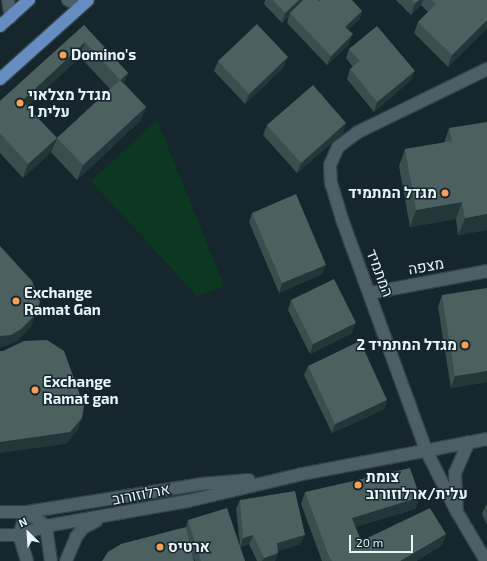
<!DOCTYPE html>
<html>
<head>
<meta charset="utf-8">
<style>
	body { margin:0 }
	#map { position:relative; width:487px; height:561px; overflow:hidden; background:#15262d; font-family:"Exo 2",Heebo,sans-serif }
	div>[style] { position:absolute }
	.green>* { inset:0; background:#0c3822 }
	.roads { filter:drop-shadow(1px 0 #344247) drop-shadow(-1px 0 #344247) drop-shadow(0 1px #344247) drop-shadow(0 -1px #344247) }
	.minor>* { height:12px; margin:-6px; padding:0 6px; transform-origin:6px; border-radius:6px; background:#4c5f67 }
	.tertiary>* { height:12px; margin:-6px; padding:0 6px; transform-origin:6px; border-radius:6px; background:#4c5f67 }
	.primary>* { height:12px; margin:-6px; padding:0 6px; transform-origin:6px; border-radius:6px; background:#658dc2 }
	.wall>* { inset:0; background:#394e4d }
	.shaded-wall>* { inset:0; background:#233638 }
	.building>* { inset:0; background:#4c6060 }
	.dots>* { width:11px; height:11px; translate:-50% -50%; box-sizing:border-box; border:2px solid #15262d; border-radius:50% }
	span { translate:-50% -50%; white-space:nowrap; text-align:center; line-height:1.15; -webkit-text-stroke:3px #15262d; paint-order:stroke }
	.poi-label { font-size:15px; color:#eaf5fa; font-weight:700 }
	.left { translate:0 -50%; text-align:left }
	.right { translate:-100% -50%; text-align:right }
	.street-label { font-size:15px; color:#eaf5fa }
	.north { position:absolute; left:8px; top:513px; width:40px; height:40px; -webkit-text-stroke:3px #15262d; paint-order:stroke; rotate:335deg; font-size:11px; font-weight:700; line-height:16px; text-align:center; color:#eaf5fa }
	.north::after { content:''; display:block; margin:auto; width:14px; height:18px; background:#eaf5fa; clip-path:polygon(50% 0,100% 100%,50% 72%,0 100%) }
	.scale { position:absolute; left:349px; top:535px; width:64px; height:18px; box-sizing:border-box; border:2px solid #eaf5fa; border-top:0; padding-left:5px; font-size:12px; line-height:14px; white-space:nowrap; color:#eaf5fa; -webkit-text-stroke:3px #15262d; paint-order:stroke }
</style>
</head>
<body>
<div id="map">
	<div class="green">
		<div style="clip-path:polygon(157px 120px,224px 286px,197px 296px,91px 181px)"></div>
	</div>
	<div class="roads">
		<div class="minor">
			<div style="left:370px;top:293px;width:119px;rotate:-10.6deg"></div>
			<div style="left:27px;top:561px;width:27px;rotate:-107deg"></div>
			<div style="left:19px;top:535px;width:24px;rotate:-71deg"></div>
			<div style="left:27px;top:512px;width:24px;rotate:36deg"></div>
			<div style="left:46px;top:526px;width:35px;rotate:82deg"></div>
			<div style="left:486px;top:561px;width:57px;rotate:-120.6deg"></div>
			<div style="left:457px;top:512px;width:69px;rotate:-116.6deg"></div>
			<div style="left:426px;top:450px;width:246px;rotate:-110deg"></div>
			<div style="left:342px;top:219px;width:37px;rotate:-107deg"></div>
			<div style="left:331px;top:184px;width:19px;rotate:-93deg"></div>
			<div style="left:330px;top:165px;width:20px;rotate:-66deg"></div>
			<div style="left:338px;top:147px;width:25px;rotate:-37deg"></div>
			<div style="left:358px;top:132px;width:144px;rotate:-26deg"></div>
		</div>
		<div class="tertiary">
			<div style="left:8px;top:0;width:17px;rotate:80deg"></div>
			<div style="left:68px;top:0;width:14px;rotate:25deg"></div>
			<div style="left:0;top:512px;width:27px"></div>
			<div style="left:27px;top:512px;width:176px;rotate:-9.1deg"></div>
			<div style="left:201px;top:484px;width:48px;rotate:-4.8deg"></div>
			<div style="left:457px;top:512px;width:39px;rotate:-93deg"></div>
			<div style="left:455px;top:473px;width:34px;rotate:-66deg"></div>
			<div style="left:0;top:535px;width:19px"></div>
			<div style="left:19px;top:535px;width:28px;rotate:-18deg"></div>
			<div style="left:46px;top:526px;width:144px;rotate:-10deg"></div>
			<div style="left:188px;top:501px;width:117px;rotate:-13.3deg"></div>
			<div style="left:302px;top:474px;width:188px;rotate:-10.7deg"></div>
			<div style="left:66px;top:561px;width:26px;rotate:-67deg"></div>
			<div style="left:76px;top:537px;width:11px;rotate:-52deg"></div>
			<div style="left:83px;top:528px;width:15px;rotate:-28deg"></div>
		</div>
		<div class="primary">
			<div style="left:0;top:26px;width:39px;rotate:-42deg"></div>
			<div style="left:0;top:79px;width:118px;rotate:-41.9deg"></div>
		</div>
	</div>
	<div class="wall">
		<div style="clip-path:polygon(265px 0,318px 0,319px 1px,362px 11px,359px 20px,348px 30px,349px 44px,327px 65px,287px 23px,289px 16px,282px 23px,264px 4px)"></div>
		<div style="clip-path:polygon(396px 0,487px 0,487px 28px,448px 67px,414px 33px,418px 22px,428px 12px,421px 5px,411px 15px)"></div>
		<div style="clip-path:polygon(84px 25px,128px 73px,124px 83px,146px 107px,140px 121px,77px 180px,51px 152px,57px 138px,110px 89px,80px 57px,27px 106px,51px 152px,23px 178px,0 153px,0 101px)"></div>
		<div style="clip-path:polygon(349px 49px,411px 80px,374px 112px,347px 79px,350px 69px,353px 67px,346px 58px)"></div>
		<div style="clip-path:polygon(218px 61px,284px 67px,245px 104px,214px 71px)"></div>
		<div style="clip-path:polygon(267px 125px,343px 133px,297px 173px,263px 135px)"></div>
		<div style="clip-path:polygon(449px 128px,487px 230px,458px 235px,456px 219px,410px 227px,399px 166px,405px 149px,444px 143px)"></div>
		<div style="clip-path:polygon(252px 213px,322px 274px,279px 293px,249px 222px)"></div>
		<div style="clip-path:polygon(442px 295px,487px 382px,451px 388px,438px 307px)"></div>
		<div style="clip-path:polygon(291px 300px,352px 333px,310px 354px,288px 310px)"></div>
		<div style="clip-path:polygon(308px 366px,384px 409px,332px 433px,304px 375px)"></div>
		<div style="clip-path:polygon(305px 492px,420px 497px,415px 509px,355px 527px,361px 541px,446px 534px,442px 545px,416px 561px,322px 561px,301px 504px)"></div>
		<div style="clip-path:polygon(240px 500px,301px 544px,278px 551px,275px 561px,257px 561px,249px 544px,240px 547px,245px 561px,195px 561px,190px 548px,186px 527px,188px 520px,240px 545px,236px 509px)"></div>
		<div style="clip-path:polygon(487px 504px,487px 525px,482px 514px,486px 505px)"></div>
	</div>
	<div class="shaded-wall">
		<div style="clip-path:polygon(299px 0,306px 0,290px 13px,289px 16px,282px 23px,285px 13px)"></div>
		<div style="clip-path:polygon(419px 0,423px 0,421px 5px,411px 15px,415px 3px)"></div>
		<div style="clip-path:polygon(362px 11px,359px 20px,342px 36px,345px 27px)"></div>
		<div style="clip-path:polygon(487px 20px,487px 28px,448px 67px,452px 55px)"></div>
		<div style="clip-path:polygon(353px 34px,349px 44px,327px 65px,331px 56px)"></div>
		<div style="clip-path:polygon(85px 42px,80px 57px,17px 115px,22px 101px)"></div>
		<div style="clip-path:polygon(288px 57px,284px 67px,245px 104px,249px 94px)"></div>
		<div style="clip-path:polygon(415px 71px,411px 80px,374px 112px,377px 102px)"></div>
		<div style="clip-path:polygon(128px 73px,123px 87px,120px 80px)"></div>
		<div style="clip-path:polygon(146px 107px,140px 121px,77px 180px,83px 165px)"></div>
		<div style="clip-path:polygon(346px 123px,343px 133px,297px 173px,301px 163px)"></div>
		<div style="clip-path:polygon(57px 138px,51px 152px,23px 178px,28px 164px)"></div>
		<div style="clip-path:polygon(462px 202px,456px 219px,410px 227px,416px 210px)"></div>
		<div style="clip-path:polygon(487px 214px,487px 230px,458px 235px,465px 218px)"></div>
		<div style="clip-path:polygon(326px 265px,322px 274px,279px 293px,282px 283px)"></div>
		<div style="clip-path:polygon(35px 315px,31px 327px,17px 341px,7px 346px,0 347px,0 336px)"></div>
		<div style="clip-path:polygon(356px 323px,352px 333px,310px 354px,313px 344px)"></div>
		<div style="clip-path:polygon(487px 371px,487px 382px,451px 388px,455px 376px)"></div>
		<div style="clip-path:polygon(387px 400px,384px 409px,332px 433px,335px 424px)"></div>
		<div style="clip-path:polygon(82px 418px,78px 430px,66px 444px,0 453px,0 442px)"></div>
		<div style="clip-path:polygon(420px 497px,415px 509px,347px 530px,352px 518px)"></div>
		<div style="clip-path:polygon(446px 534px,442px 545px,416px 561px,400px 561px)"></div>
		<div style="clip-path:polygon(253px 535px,249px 544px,240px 548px,243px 538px)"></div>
		<div style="clip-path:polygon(305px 535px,301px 544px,273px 553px,277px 543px)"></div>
		<div style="clip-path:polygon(278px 553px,275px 561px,262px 561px,264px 558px)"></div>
	</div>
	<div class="building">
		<div style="clip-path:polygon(273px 0,299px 0,285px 13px)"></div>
		<div style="clip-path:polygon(303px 0,318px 0,319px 1px,320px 0,352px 0,362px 11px,345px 27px,353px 34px,331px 56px,290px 13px)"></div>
		<div style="clip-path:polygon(412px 0,419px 0,415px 3px)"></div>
		<div style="clip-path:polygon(431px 0,487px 0,487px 20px,452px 55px,418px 22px,436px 4px)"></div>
		<div style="clip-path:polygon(257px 24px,288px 57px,249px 94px,218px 61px)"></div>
		<div style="clip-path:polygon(84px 25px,128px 73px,120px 80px,85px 42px,22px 101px,57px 138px,28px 164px,0 133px,0 101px)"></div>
		<div style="clip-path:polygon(377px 26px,415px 71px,377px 102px,350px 69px,360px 61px,349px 49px)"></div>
		<div style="clip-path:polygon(120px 80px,146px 107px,83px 165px,57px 138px)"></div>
		<div style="clip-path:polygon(313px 85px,346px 123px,301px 163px,267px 125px)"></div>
		<div style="clip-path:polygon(487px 122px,487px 214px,465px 218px,462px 202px,416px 210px,405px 149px,452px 141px,449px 128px)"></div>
		<div style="clip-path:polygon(296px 194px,326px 265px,282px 283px,252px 213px)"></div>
		<div style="clip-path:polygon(0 246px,32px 281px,40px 302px,35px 315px,21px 329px,11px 335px,0 336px)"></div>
		<div style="clip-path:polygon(334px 279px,356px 323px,313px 344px,291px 300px)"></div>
		<div style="clip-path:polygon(487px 288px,487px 371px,455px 376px,442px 295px)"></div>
		<div style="clip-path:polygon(47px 340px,64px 351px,84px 406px,82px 418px,70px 432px,0 442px,0 351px,3px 351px,24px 341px)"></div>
		<div style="clip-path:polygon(360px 341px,387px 400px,335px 424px,308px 366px)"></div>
		<div style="clip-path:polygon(410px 468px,420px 497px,352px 518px,361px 541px,430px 508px,446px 534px,400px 561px,332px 561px,328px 554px,305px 492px)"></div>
		<div style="clip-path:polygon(295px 491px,305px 535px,277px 543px,278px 553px,264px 558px,253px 535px,243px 538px,240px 500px)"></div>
		<div style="clip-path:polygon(227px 508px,245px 561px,201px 561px,188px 520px)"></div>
		<div style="clip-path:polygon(186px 527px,194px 561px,102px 561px,108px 552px,121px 544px)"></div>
	</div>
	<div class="dots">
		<div style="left:63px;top:55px;background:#fd9d54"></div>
		<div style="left:20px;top:103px;background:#fd9d54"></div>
		<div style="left:445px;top:193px;background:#fd9d54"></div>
		<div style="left:16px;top:301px;background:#fd9d54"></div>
		<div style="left:465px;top:345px;background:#fd9d54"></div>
		<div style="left:35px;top:390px;background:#fd9d54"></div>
		<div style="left:358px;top:485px;background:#fd9d54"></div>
		<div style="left:160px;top:547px;background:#fd9d54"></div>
	</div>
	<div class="poi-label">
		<span class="left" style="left:71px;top:55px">Domino's</span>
		<span class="left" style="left:28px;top:103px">מגדל מצלאוי<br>עלית 1</span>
		<span class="right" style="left:437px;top:193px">מגדל המתמיד</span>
		<span class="left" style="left:24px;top:301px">Exchange<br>Ramat Gan</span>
		<span class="right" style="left:457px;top:345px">מגדל המתמיד 2</span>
		<span class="left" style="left:43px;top:390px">Exchange<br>Ramat gan</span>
		<span class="left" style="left:366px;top:485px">צומת<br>עלית/ארלוזורוב</span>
		<span class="left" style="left:168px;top:547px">ארטיס</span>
	</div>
	<div class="street-label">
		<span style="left:426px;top:266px;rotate:-10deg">מצפה</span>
		<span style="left:380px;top:273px;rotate:69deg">המתמיד</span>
		<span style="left:141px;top:494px;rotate:-11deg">ארלוזורוב</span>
	</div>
	<div class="north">N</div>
	<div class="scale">20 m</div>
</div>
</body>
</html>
